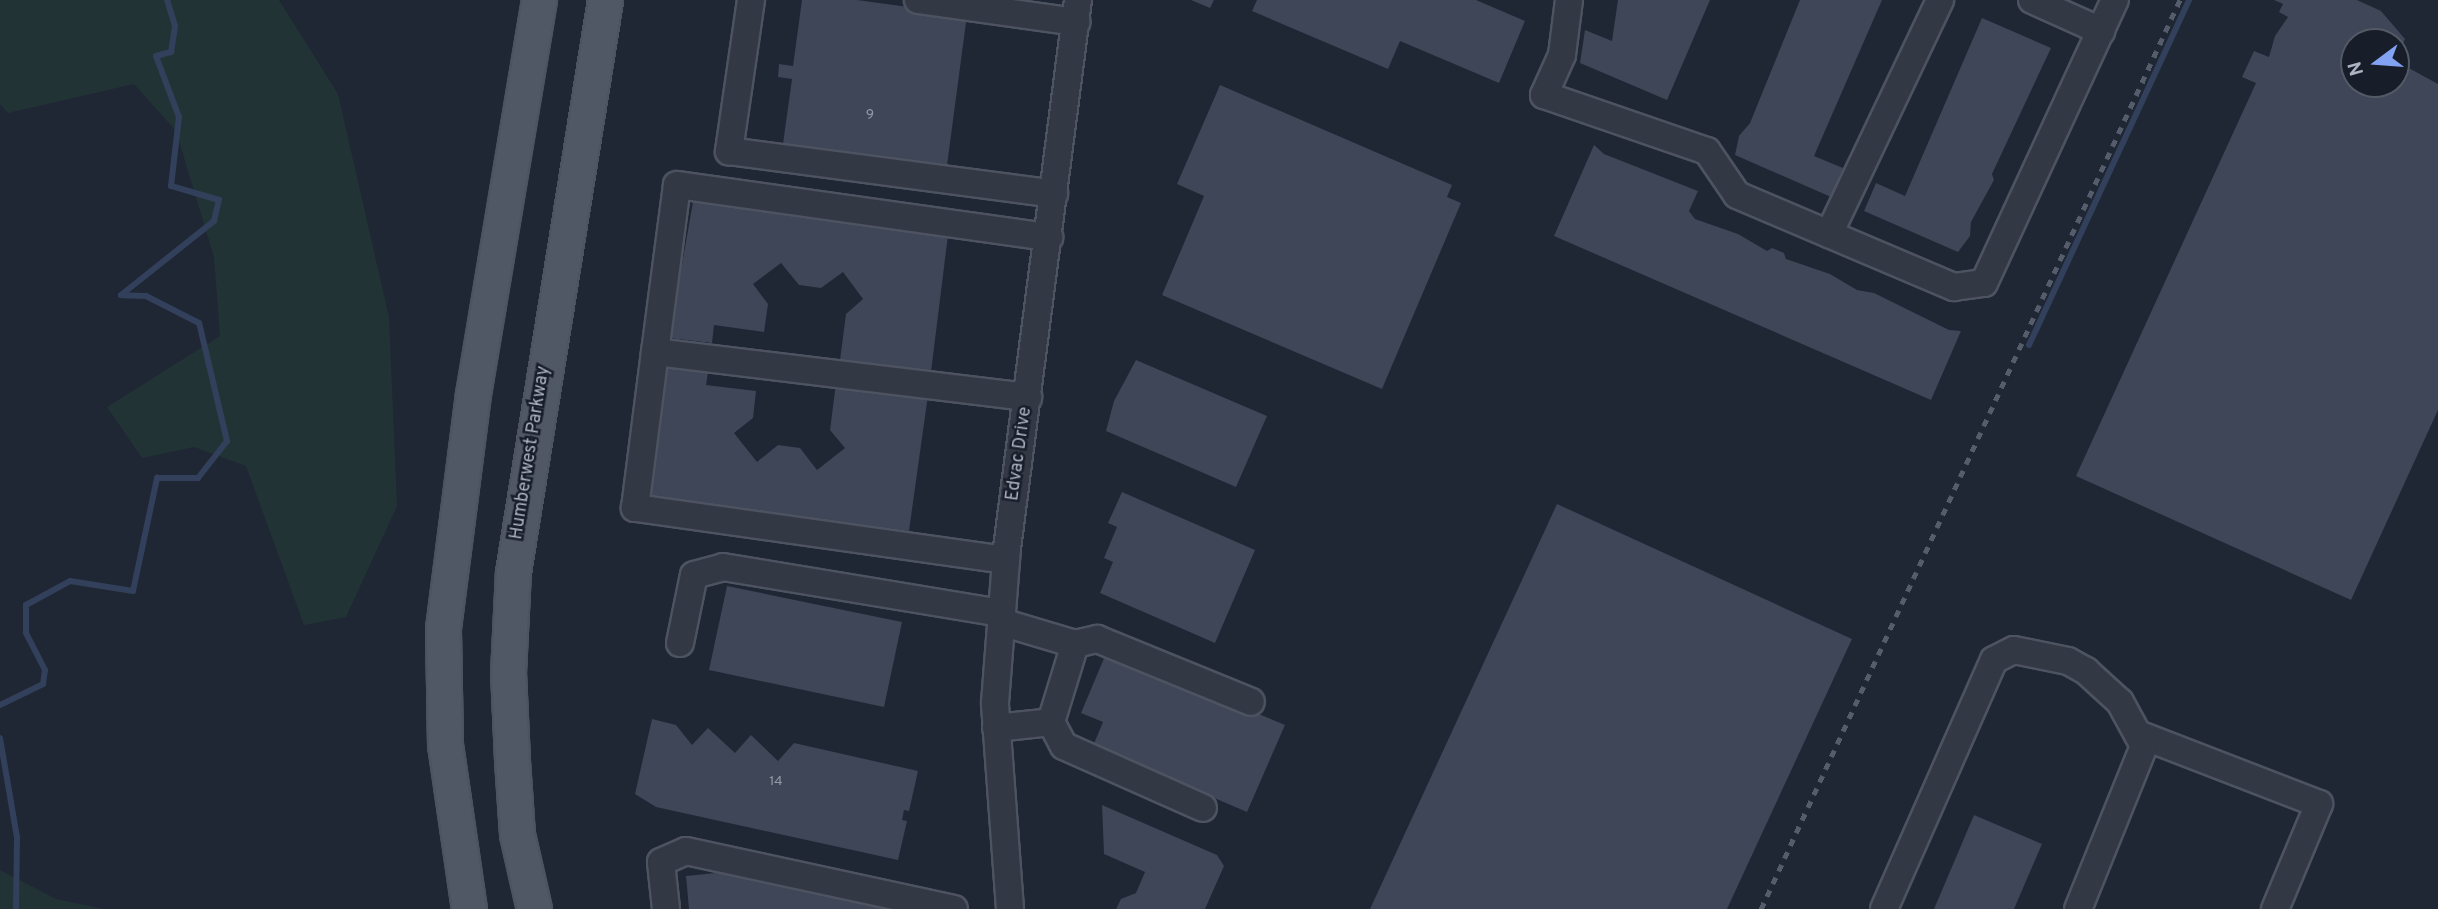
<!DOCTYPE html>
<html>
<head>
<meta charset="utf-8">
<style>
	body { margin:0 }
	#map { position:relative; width:2438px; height:909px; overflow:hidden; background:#1f2634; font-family:Overpass,sans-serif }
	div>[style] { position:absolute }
	.green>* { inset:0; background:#223336 }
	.stream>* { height:6px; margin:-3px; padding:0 3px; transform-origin:3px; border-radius:3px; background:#33405b }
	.building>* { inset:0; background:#3e4657 }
	.roads { filter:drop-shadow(2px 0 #4d5360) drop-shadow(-2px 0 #4d5360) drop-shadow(0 2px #4d5360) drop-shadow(0 -2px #4d5360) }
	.minor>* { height:26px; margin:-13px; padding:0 13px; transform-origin:13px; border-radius:13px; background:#333845 }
	.major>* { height:33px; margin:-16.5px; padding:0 16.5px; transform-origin:16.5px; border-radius:16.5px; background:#505765 }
	.rail>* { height:5px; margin-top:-2.5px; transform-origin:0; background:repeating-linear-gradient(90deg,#555c6c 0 7px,transparent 0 14px) }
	span { translate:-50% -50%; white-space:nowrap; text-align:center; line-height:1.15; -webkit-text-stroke:5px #181e29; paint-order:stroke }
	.number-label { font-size:14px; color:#9098a7 }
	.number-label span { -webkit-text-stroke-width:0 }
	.street-label { font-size:18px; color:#acb3c2 }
	.north { position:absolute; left:2340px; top:28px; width:70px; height:70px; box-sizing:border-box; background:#181e29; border:2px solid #535a66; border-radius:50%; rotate:254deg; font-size:19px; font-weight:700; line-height:28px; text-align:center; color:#acb3c2 }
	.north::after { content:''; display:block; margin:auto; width:24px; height:32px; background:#81a3f2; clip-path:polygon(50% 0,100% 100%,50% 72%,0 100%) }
</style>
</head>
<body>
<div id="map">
	<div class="green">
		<div style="clip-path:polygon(0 0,279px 0,338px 94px,389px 317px,397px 506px,346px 617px,304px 625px,246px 466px,194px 447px,142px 458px,107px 407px,220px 336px,214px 257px,176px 131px,134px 84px,8px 113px,0 104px)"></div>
		<div style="clip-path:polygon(0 870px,56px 899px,104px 909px,0 909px)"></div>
	</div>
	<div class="stream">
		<div style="left:2029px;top:345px;width:380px;rotate:-65.1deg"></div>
		<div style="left:0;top:705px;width:48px;rotate:-26deg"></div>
		<div style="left:43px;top:684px;width:14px;rotate:-82deg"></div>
		<div style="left:45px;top:670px;width:42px;rotate:-117.2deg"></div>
		<div style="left:26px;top:633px;width:28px;rotate:-90deg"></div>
		<div style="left:26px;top:605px;width:50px;rotate:-28.6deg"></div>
		<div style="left:70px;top:581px;width:64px;rotate:9deg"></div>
		<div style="left:133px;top:591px;width:116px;rotate:-78deg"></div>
		<div style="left:157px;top:478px;width:41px"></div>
		<div style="left:198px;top:478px;width:47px;rotate:-51.9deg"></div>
		<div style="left:227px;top:441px;width:121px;rotate:-103.3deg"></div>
		<div style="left:199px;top:323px;width:59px;rotate:-153deg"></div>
		<div style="left:146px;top:296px;width:25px;rotate:-178deg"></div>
		<div style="left:121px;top:295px;width:119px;rotate:-38.5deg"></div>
		<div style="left:214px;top:221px;width:22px;rotate:-77deg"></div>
		<div style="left:219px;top:200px;width:50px;rotate:-163.7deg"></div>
		<div style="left:171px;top:186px;width:69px;rotate:-83.4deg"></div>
		<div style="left:179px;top:117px;width:65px;rotate:-110.7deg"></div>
		<div style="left:156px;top:56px;width:16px;rotate:-15deg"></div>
		<div style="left:171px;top:52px;width:26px;rotate:-81deg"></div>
		<div style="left:175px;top:26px;width:27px;rotate:-107deg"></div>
		<div style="left:0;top:738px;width:100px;rotate:80.3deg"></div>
		<div style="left:17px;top:837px;width:72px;rotate:90.8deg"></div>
	</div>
	<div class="building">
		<div style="clip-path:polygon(802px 0,857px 0,967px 15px,946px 173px,782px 151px,792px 79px,778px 77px,779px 64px,793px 66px)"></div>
		<div style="clip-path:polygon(1191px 0,1214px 0,1210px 8px)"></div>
		<div style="clip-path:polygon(1257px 0,1476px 0,1525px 21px,1499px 83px,1400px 41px,1388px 69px,1252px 11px)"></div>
		<div style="clip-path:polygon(1618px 0,1710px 0,1667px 100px,1580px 63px,1585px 30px,1612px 41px)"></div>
		<div style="clip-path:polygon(1800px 0,1882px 0,1814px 156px,1843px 168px,1831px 197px,1735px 155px,1739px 136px,1750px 123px)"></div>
		<div style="clip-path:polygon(2274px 0,2357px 0,2381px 11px,2405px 39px,2396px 59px,2396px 42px,2354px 42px,2354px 84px,2396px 84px,2396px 61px,2438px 84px,2438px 410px,2351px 600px,2076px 476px,2256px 83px,2242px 77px,2254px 51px,2269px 57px,2275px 36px,2288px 17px,2279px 12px,2283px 4px)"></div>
		<div style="clip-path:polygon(1982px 18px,2051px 48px,1992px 174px,1994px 180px,1971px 222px,1970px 236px,1958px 252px,1864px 211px,1876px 183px,1905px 196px)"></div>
		<div style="clip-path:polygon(1220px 85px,1452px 185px,1447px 197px,1461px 203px,1382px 389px,1162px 295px,1204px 196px,1177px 184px)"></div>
		<div style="clip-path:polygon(1594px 145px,1604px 154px,1698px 191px,1689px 211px,1695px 219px,1738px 234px,1767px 251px,1772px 248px,1784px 253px,1786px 259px,1830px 274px,1857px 290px,1874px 293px,1949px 330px,1961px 331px,1931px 400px,1554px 236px)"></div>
		<div style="clip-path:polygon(693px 202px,948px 235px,931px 372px,840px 360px,846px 314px,863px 299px,843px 272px,821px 288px,799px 285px,781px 263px,753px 284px,768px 304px,764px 332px,714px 325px,712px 343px,669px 338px)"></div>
		<div style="clip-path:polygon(1136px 360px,1267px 416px,1236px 487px,1106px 431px,1114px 401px)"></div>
		<div style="clip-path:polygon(667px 361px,709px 366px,706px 385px,756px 391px,753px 418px,734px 433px,757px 462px,778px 445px,800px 448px,817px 470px,845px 448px,830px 430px,836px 383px,928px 395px,909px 531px,650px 497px)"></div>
		<div style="clip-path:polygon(1122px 492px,1255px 550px,1215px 643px,1100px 593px,1113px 562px,1104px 558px,1117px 527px,1108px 523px)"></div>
		<div style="clip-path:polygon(1557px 504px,1852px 639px,1727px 909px,1370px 909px)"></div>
		<div style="clip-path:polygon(727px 586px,902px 622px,884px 707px,709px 670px)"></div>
		<div style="clip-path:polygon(1107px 651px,1285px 725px,1247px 812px,1093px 746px,1103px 722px,1081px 713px)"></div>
		<div style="clip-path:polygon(652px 719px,676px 725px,692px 745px,708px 728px,735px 753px,751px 735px,778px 761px,794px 743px,918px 771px,909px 811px,904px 810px,902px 820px,907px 821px,898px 860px,656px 807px,635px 794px)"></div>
		<div style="clip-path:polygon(1102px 805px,1217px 855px,1224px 866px,1205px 909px,1116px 909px,1121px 899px,1136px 893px,1145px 872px,1104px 854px)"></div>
		<div style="clip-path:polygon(1974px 815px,2042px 844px,2014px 909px,1934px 909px)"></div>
		<div style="clip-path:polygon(726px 872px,887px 908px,887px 909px,689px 909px,686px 876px)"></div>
	</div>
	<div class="roads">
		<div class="minor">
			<div style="left:751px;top:0;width:153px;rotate:98.3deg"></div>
			<div style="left:729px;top:151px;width:328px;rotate:7.5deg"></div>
			<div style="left:918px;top:0;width:160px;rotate:7.9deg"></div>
			<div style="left:1569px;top:0;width:55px;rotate:97.3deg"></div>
			<div style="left:1562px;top:55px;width:44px;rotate:114.2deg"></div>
			<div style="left:1544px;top:95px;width:172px;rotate:19deg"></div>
			<div style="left:1707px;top:151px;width:53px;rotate:55.7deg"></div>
			<div style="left:1737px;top:195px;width:236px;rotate:23deg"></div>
			<div style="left:1954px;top:287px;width:30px;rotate:-8deg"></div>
			<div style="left:1984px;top:283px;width:312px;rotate:-65.2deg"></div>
			<div style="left:2032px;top:0;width:76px;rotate:24.2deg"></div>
			<div style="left:1829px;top:234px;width:259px;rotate:-64.6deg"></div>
			<div style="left:655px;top:352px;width:376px;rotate:6.9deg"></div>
			<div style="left:1006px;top:560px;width:375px;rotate:-172deg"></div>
			<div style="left:635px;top:508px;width:157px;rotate:-82.7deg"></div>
			<div style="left:655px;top:352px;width:168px;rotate:-82.5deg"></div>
			<div style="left:677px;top:185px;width:376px;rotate:8deg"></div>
			<div style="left:680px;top:643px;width:69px;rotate:-78.4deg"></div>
			<div style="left:694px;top:575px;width:30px;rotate:-15deg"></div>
			<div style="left:723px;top:567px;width:283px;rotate:9.4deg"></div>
			<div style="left:1075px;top:644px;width:23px;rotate:-13deg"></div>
			<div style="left:1097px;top:639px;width:166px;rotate:22.2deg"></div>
			<div style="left:1051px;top:722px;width:27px;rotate:62deg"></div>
			<div style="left:1064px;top:746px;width:152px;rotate:24deg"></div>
			<div style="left:996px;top:728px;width:55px;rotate:-6.2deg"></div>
			<div style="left:1051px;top:722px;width:82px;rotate:-72.9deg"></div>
			<div style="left:1075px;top:644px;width:77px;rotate:-163.4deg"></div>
			<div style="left:2138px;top:734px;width:194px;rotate:21.1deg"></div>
			<div style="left:2319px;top:804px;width:114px;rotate:112.7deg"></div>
			<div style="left:666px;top:909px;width:47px;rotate:-96.1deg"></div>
			<div style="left:661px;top:862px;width:27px;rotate:-24deg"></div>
			<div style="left:686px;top:851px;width:274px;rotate:12.2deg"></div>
			<div style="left:1010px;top:909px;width:207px;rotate:-94.2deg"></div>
			<div style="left:995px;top:703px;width:155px;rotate:-85.6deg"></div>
			<div style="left:1007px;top:548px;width:553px;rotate:-82.62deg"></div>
			<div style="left:1884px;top:909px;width:272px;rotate:-66.2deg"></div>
			<div style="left:1994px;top:660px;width:22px;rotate:-27deg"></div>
			<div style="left:2014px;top:650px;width:55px;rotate:11.5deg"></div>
			<div style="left:2068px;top:661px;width:21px;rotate:29deg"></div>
			<div style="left:2086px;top:671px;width:46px;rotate:42.4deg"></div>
			<div style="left:2120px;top:702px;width:50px;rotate:61.4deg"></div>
			<div style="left:2144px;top:746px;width:176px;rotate:112deg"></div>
		</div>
		<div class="major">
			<div style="left:469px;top:909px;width:166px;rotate:-98.3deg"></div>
			<div style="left:445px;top:745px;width:117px;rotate:-91deg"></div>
			<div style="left:443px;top:628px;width:236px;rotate:-82.7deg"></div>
			<div style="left:473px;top:394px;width:399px;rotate:-80.5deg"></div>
			<div style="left:534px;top:909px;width:77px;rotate:-102.8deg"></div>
			<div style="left:517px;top:834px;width:74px;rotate:-93.9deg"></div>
			<div style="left:512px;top:760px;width:87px;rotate:-92.6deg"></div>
			<div style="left:508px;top:673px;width:101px;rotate:-87.2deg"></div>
			<div style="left:513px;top:572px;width:579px;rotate:-80.86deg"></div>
		</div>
	</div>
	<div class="rail">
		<div style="left:1761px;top:909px;width:1001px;rotate:-65.25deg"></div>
	</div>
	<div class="number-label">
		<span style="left:870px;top:115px">9</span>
		<span style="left:776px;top:782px">14</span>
	</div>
	<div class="street-label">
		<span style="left:531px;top:453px;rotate:-81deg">Humberwest Parkway</span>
		<span style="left:1020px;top:454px;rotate:-82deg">Edvac Drive</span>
	</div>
	<div class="north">N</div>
</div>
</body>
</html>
